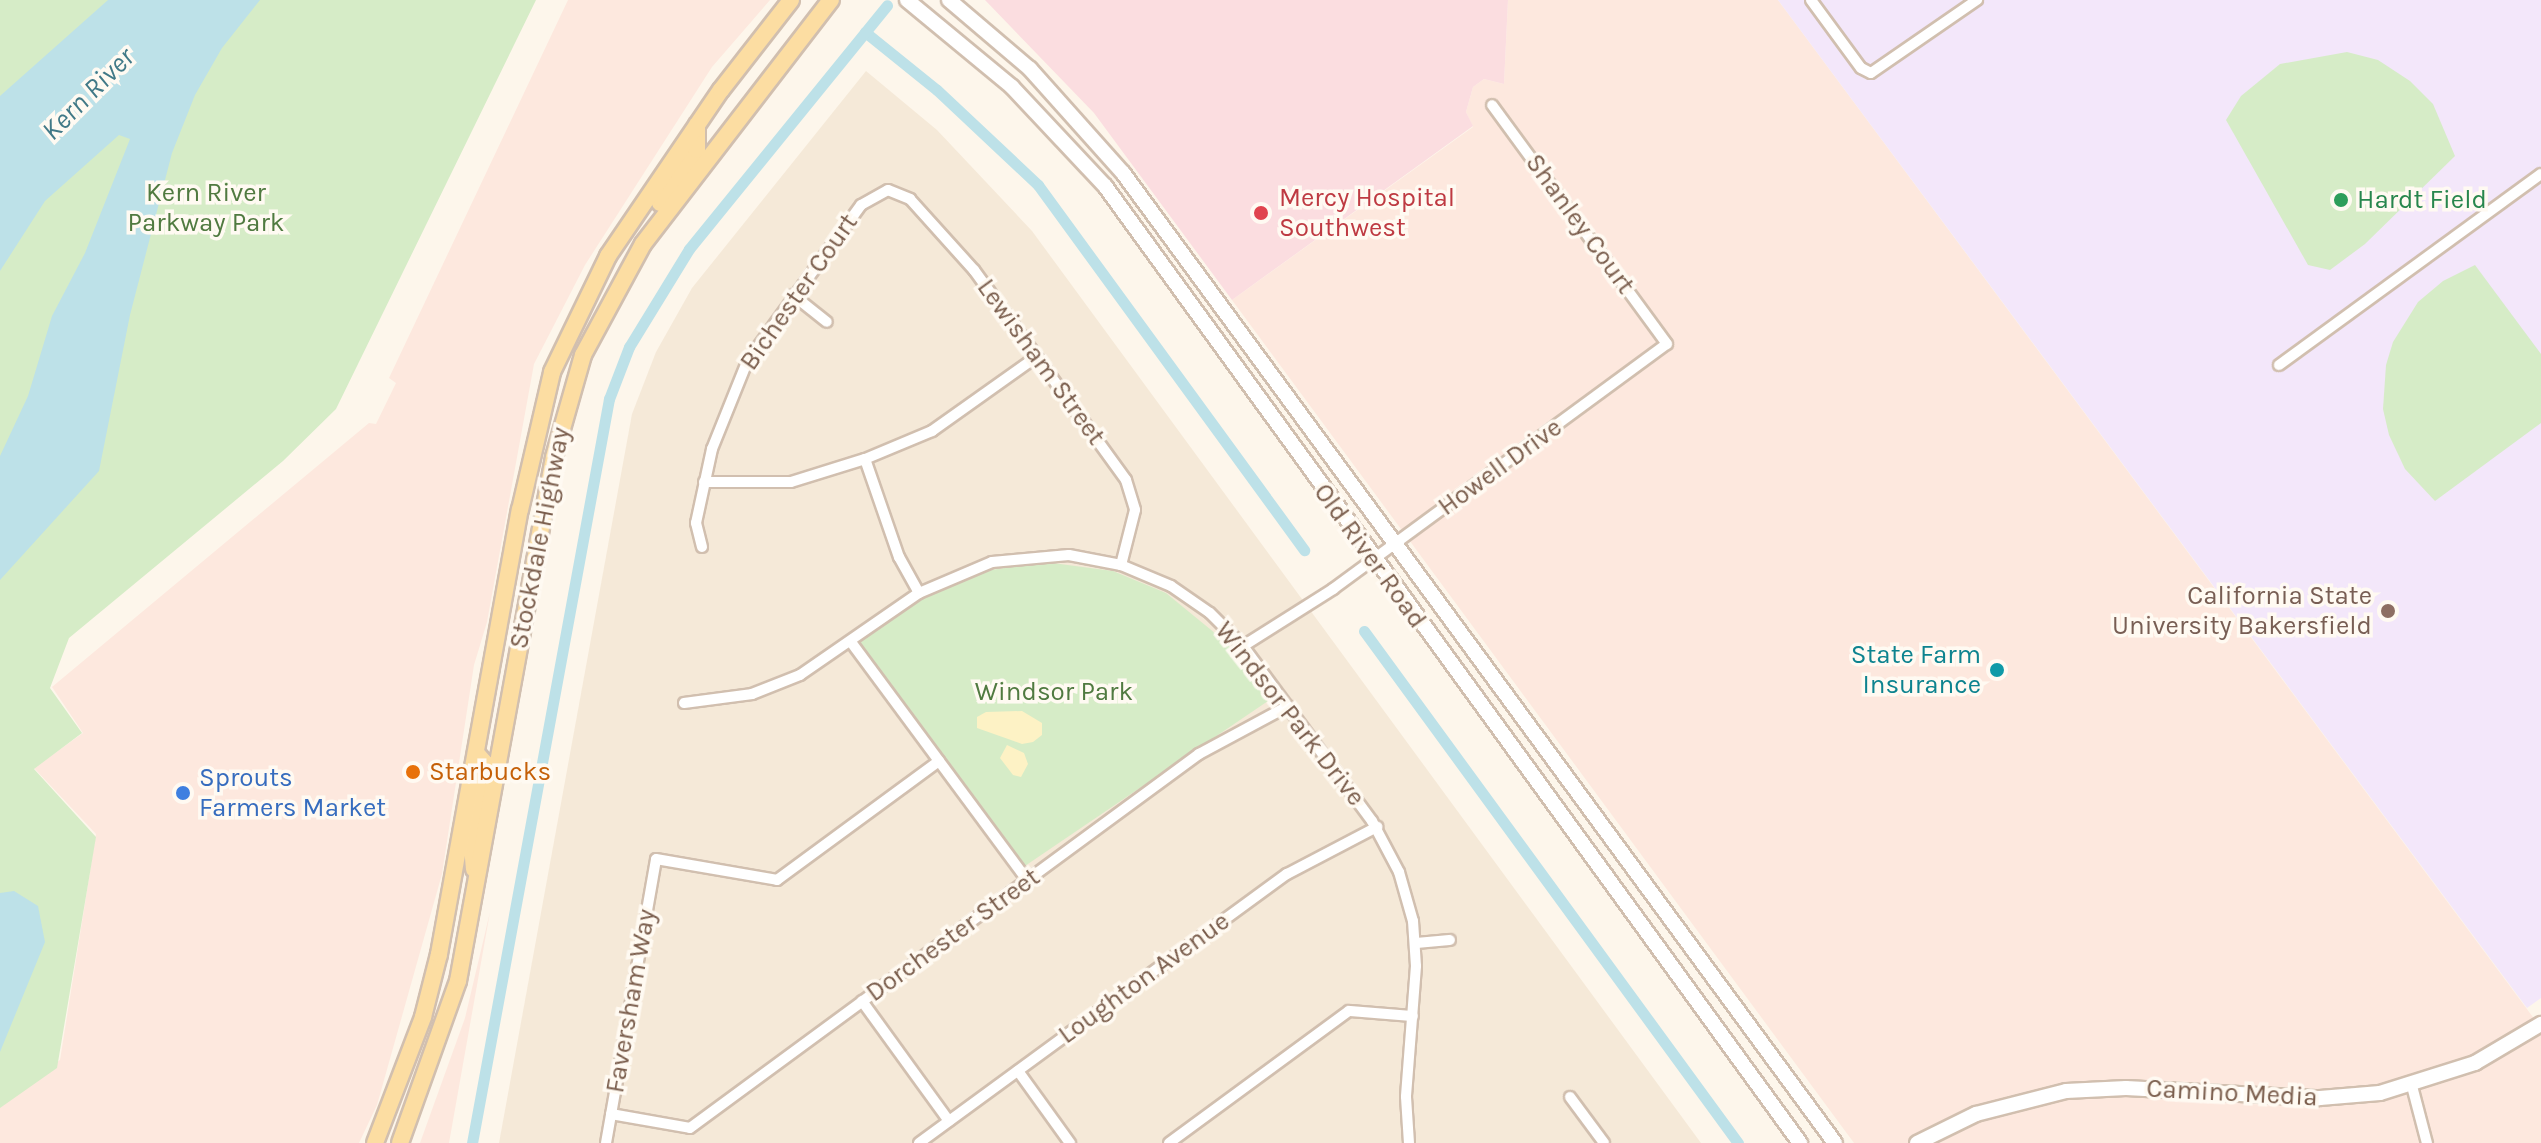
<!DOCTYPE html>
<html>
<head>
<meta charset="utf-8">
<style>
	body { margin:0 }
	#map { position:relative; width:2541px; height:1143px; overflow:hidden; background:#fdf6eb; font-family:Karla,sans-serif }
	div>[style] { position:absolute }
	.residential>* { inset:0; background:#f5e9d8 }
	.commercial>* { inset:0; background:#fde8de }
	.education>* { inset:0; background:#f3e7fa }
	.medical>* { inset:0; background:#fbdde0 }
	.green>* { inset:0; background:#d6ecc7 }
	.sand>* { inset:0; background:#fdf2c5 }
	.water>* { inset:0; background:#bde1e8 }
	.canal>* { height:11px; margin:-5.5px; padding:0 5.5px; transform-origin:5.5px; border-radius:5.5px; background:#bde1e8 }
	.roads { filter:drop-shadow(2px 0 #d1bfaf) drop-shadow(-2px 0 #d1bfaf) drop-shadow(0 2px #d1bfaf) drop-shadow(0 -2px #d1bfaf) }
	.street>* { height:10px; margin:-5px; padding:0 5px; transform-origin:5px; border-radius:5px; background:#fff }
	.secondary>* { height:14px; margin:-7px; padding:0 7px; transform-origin:7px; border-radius:7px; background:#fff }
	.primary>* { height:16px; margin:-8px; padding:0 8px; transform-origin:8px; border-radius:8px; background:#fcdda2 }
	.dots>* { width:22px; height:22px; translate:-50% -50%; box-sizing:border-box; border:4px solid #fffaf2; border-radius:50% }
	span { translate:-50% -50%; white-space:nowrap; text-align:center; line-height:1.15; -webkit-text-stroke:7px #fffaf2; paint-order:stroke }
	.park-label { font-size:26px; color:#507a40 }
	.health-label { font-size:26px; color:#be3a42 }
	.left { translate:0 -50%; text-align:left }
	.leisure-label { font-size:26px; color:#27864d }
	.street-label { font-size:26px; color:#7a5d4c }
	.education-label { font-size:26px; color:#785e54 }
	.right { translate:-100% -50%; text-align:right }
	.culture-label { font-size:26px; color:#0d838f }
	.food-label { font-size:26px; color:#c56008 }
	.shop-label { font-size:26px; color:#366cbe }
	.water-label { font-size:28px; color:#417987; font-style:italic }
</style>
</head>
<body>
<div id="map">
	<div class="residential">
		<div style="clip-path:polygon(866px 71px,937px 130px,1032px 231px,1701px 1143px,499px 1143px,632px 414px,656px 352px,692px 288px)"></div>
	</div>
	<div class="commercial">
		<div style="clip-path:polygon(568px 0,770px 0,712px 67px,585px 265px,534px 364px,487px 622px,474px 665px,442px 874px,377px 1105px,359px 1143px,0 1143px,0 1103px,60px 1060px,96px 834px,34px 768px,83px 733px,52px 687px,369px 423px,376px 424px,396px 383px,389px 378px)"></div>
		<div style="clip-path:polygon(1508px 0,1778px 0,2541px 1028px,2541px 1143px,1854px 1143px,1232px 300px,1473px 127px,1466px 112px,1473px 87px,1484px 79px,1504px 84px)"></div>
		<div style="clip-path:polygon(490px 912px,449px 1143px,420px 1143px,465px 1018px)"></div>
	</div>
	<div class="education">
		<div style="clip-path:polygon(1778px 0,2541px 0,2541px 998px,2527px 1008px)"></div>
	</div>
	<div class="medical">
		<div style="clip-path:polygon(985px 0,1508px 0,1504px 84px,1484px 79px,1473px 87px,1466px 112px,1473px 126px,1232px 300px,1094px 113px)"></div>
	</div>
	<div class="green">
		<div style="clip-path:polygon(0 0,536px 0,336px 409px,283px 461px,69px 638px,50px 688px,82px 733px,34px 769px,96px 837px,57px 1068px,0 1108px)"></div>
		<div style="clip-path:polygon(2347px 52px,2378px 60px,2410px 81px,2433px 104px,2455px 156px,2365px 244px,2330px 270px,2308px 265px,2226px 120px,2241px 96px,2280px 64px)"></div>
		<div style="clip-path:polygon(2475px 265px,2541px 354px,2541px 423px,2435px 501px,2405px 469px,2389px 435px,2383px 409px,2386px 365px,2393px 342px,2418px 302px,2443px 281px)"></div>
		<div style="clip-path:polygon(1045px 562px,1113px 571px,1166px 593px,1227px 643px,1268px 701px,1022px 868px,859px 643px,929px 593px,984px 571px)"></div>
	</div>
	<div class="sand">
		<div style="clip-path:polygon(1022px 711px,1042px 723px,1042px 735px,1033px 742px,1022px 744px,977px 728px,977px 717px,986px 712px)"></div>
		<div style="clip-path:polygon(1007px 745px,1024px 753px,1028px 764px,1021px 777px,1013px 775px,1000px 758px)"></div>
	</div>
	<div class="water">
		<div style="clip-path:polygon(108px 0,260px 0,222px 48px,195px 95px,172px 153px,130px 315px,99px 471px,0 580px,0 456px,28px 396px,52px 316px,85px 253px,130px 139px,119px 135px,45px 201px,0 271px,0 96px)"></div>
		<div style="clip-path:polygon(14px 891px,38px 906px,45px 942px,0 1052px,0 893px)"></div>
	</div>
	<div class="canal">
		<div style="left:865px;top:32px;width:92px;rotate:38.9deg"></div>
		<div style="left:937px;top:90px;width:139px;rotate:43.2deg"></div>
		<div style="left:1038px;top:185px;width:452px;rotate:53.9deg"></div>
		<div style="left:1364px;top:631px;width:634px;rotate:53.85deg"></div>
		<div style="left:472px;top:1143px;width:757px;rotate:-79.57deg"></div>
		<div style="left:609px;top:399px;width:56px;rotate:-69deg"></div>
		<div style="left:629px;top:347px;width:115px;rotate:-58.5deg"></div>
		<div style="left:689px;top:249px;width:314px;rotate:-50.9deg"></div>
	</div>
	<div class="roads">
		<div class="street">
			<div style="left:1811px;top:0;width:84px;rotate:53.7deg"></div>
			<div style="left:1861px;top:68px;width:11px;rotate:27deg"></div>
			<div style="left:1871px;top:73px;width:129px;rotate:-34.6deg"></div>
			<div style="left:793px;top:295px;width:43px;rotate:38.5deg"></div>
			<div style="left:2279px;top:365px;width:324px;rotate:-36.1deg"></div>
			<div style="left:865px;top:459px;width:104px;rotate:70.9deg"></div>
			<div style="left:899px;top:557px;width:41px;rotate:60.9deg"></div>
			<div style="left:704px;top:482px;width:87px"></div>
			<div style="left:791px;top:482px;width:77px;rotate:-17.3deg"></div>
			<div style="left:865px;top:459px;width:73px;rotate:-22.7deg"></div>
			<div style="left:932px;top:431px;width:128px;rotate:-35.4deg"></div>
			<div style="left:702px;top:547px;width:25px;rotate:-104deg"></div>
			<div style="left:696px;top:523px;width:76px;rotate:-77.8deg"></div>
			<div style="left:712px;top:449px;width:94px;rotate:-68.1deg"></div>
			<div style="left:747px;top:362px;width:194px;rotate:-54deg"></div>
			<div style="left:861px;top:205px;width:31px;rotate:-29deg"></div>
			<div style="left:888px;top:190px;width:24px;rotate:22deg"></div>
			<div style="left:910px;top:199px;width:96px;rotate:48deg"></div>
			<div style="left:974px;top:270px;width:259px;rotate:54.1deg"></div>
			<div style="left:1126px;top:480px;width:31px;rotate:73deg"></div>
			<div style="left:1135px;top:510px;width:57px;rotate:104.3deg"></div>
			<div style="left:851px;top:642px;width:296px;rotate:53.5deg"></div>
			<div style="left:1243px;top:646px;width:107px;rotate:-32.3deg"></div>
			<div style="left:1333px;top:589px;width:414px;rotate:-36.3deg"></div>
			<div style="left:1667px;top:344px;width:296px;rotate:-126.2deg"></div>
			<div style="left:684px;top:703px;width:69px;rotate:-7.5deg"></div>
			<div style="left:752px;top:694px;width:52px;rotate:-21.6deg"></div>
			<div style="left:800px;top:675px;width:145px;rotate:-34.6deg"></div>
			<div style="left:919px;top:593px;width:79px;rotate:-23deg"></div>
			<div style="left:992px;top:562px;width:77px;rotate:-5.2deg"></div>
			<div style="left:1069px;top:555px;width:53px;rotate:10.9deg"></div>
			<div style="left:1121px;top:565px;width:54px;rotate:22.8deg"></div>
			<div style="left:1171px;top:586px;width:47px;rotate:34.7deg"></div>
			<div style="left:1210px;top:613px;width:47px;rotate:45deg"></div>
			<div style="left:1243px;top:646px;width:217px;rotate:53.6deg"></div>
			<div style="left:1372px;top:821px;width:58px;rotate:62.1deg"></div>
			<div style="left:1399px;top:872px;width:51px;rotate:74.1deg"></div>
			<div style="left:1413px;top:921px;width:45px;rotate:86.2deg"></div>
			<div style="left:1416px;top:966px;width:131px;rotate:94.4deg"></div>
			<div style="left:1406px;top:1097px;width:46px;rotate:86.3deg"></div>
			<div style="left:1416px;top:943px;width:34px;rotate:-5deg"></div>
			<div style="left:862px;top:1001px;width:148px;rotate:54.1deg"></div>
			<div style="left:1018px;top:1071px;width:89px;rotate:54.2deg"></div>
			<div style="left:2412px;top:1086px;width:59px;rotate:75.3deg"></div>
			<div style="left:1570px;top:1097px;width:57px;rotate:53.5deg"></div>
			<div style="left:611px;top:1114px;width:80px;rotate:10deg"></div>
			<div style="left:690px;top:1128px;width:632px;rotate:-36.31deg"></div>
			<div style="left:1199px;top:754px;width:101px;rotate:-28.3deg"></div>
			<div style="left:606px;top:1143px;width:288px;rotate:-80deg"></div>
			<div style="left:656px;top:859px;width:123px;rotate:9.8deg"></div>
			<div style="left:777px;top:880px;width:201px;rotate:-36.3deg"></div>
			<div style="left:919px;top:1143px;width:456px;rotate:-36.2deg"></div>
			<div style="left:1287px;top:874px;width:102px;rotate:-27.6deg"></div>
			<div style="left:1169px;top:1143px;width:223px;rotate:-36.3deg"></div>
			<div style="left:1349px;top:1011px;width:64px;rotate:4.5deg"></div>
		</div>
		<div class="secondary">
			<div style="left:907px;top:0;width:136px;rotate:39.6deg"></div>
			<div style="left:1012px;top:87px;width:136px;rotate:46.8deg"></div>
			<div style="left:1105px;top:186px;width:1183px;rotate:54.01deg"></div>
			<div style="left:949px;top:0;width:106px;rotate:40.4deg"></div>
			<div style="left:1030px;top:69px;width:140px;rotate:48.2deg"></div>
			<div style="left:1123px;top:173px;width:1203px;rotate:53.72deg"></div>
			<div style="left:1917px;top:1143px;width:66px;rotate:-26.2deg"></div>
			<div style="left:1976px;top:1114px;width:93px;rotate:-14.3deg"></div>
			<div style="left:2066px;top:1091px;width:60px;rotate:-2.9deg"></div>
			<div style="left:2126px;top:1088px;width:194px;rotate:3deg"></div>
			<div style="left:2320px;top:1098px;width:60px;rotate:-4.8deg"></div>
			<div style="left:2380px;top:1093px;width:100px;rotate:-17.5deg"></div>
			<div style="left:2475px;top:1063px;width:77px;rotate:-30.6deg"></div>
		</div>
		<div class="primary">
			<div style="left:660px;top:203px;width:65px;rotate:-55.1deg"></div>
			<div style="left:697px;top:150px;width:25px;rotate:-90deg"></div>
			<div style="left:474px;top:869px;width:25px;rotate:-95deg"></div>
			<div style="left:472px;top:844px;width:81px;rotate:-80.1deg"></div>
			<div style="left:486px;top:764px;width:13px;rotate:-132deg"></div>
			<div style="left:375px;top:1143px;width:135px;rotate:-69.1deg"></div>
			<div style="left:423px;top:1017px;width:65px;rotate:-75.7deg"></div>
			<div style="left:439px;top:954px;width:451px;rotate:-79.7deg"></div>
			<div style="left:520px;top:510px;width:142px;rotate:-76.9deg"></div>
			<div style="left:552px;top:372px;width:129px;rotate:-64.2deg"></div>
			<div style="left:608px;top:256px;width:201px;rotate:-55.8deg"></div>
			<div style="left:721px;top:90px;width:114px;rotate:-52.1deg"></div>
			<div style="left:400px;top:1143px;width:172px;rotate:-70.3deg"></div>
			<div style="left:458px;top:981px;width:533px;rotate:-79.62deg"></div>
			<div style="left:554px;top:457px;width:106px;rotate:-74.1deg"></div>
			<div style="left:583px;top:355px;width:126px;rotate:-61.6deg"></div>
			<div style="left:643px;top:244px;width:308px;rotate:-52.4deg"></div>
		</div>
	</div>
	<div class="dots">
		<div style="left:2341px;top:200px;background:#2e9e5b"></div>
		<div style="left:1261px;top:213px;background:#e0444e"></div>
		<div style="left:2388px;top:611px;background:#8d6e63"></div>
		<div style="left:1997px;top:670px;background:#0f9aa8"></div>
		<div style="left:413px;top:772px;background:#e8710a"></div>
		<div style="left:183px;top:793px;background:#3f7fe0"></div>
	</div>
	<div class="park-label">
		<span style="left:206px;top:208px">Kern River<br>Parkway Park</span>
		<span style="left:1054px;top:692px">Windsor Park</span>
	</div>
	<div class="health-label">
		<span class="left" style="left:1279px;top:213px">Mercy Hospital<br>Southwest</span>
	</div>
	<div class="leisure-label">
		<span class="left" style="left:2357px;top:200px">Hardt Field</span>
	</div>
	<div class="street-label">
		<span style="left:1580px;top:224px;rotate:54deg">Shanley Court</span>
		<span style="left:799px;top:292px;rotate:-55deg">Bichester Court</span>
		<span style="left:1041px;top:362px;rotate:54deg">Lewisham Street</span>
		<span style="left:1500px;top:467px;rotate:-36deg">Howell Drive</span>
		<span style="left:540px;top:538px;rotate:-79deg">Stockdale Highway</span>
		<span style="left:1370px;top:556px;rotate:54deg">Old River Road</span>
		<span style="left:1290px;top:714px;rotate:52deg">Windsor Park Drive</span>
		<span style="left:953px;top:935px;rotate:-36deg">Dorchester Street</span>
		<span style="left:1144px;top:978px;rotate:-36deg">Loughton Avenue</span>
		<span style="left:631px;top:1001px;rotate:-80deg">Faversham Way</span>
		<span style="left:2232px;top:1093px;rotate:3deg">Camino Media</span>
	</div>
	<div class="education-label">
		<span class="right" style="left:2372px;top:611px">California State<br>University Bakersfield</span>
	</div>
	<div class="culture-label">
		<span class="right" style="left:1981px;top:670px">State Farm<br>Insurance</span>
	</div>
	<div class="food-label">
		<span class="left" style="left:429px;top:772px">Starbucks</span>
	</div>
	<div class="shop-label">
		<span class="left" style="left:199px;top:793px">Sprouts<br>Farmers Market</span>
	</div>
	<div class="water-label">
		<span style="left:88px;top:94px;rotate:-45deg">Kern River</span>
	</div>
</div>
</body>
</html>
